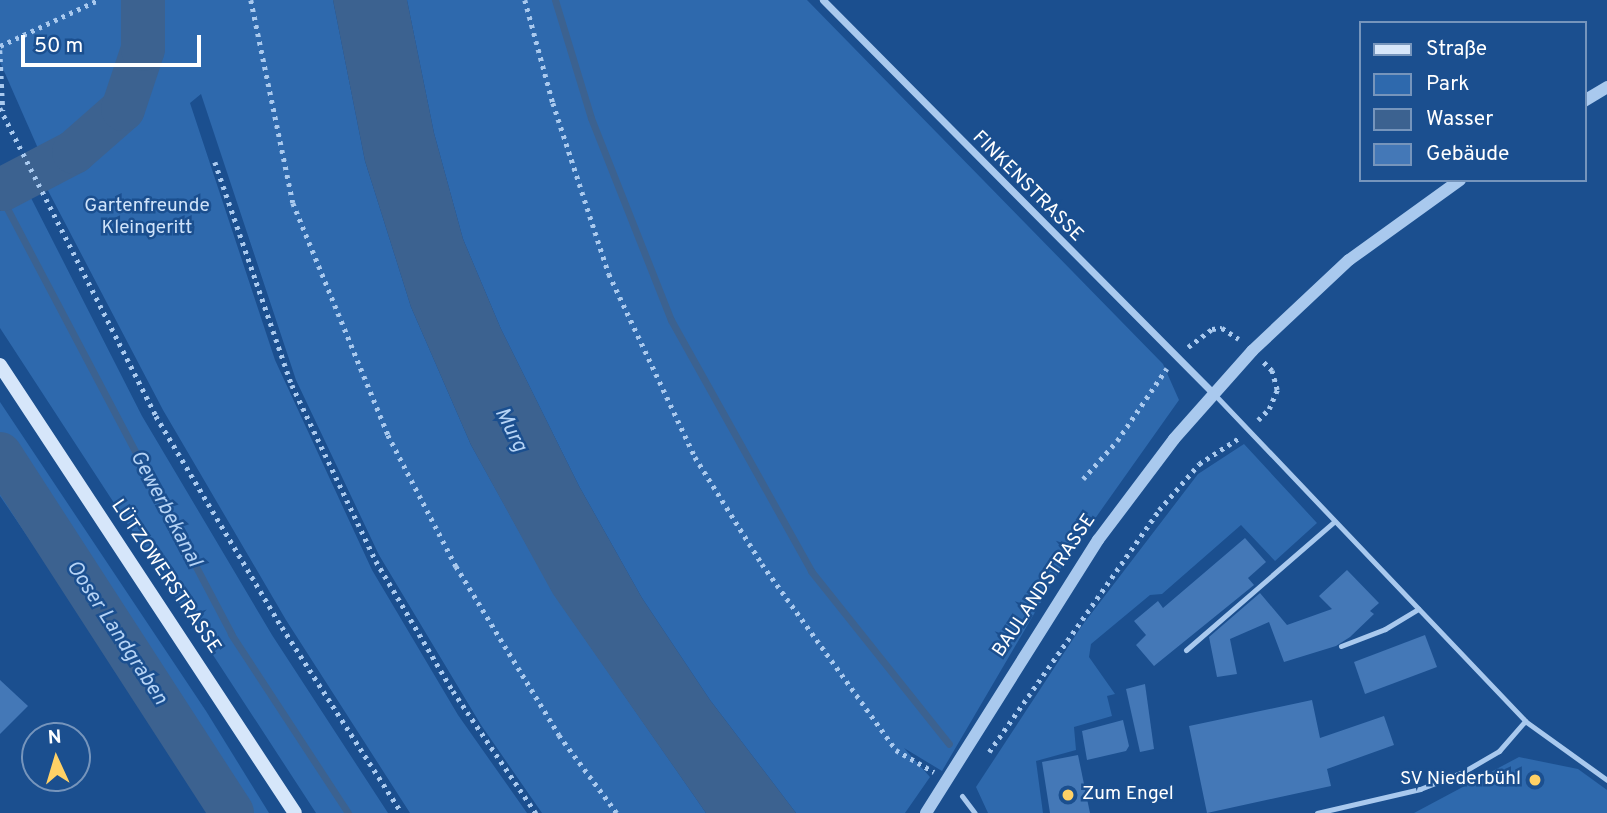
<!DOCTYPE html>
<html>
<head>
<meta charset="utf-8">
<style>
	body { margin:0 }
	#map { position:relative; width:1607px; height:813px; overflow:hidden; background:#1b4f8f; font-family:Overpass,sans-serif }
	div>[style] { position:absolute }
	.green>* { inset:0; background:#2e69ad }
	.water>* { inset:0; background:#3c6290 }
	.stream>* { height:7px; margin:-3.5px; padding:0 3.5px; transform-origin:3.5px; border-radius:3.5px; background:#3c6290 }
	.river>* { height:44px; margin:-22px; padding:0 22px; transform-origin:22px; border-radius:22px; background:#3c6290 }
	.building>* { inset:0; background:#4478b7 }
	.path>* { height:4.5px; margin-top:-2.25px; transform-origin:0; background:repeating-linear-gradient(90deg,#a9c9ee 0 3.5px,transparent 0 8.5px) }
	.service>* { height:5px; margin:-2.5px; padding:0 2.5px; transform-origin:2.5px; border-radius:2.5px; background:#a9c9ee }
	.minor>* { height:7px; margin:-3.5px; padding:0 3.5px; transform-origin:3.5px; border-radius:3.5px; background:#a9c9ee }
	.tertiary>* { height:12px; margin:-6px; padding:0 6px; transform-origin:6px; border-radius:6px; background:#a9c9ee }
	.secondary>* { height:14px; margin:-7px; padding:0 7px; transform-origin:7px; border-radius:7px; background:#d6e6fa }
	.dots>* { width:19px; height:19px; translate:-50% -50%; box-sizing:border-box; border:4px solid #1b4f8f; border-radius:50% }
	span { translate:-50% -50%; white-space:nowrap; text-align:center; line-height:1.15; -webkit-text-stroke:5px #1b4f8f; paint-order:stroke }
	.street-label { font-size:19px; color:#fff }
	.park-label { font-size:19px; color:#cfe3fa }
	.poi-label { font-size:19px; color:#fff }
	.right { translate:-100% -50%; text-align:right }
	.left { translate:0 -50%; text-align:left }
	.water-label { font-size:21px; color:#b5d3f5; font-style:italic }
	.legend { position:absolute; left:1359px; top:21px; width:228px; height:161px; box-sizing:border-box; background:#1b4f8f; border:2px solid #7695bc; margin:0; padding:9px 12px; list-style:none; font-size:21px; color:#fff }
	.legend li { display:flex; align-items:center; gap:14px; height:35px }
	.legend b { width:35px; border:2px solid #7695bc }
	.north { position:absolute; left:21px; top:722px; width:70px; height:70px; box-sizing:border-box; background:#1b4f8f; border:2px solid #7695bc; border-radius:50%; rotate:356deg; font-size:19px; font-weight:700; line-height:28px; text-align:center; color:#fff }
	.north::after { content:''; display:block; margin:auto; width:24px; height:32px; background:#ffd166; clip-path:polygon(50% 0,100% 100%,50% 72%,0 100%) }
	.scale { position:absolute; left:21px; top:35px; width:180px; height:32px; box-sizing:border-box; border:4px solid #fff; border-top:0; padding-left:9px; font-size:21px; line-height:24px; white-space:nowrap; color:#fff; -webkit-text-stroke:5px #1b4f8f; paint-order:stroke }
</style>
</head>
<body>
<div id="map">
	<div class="green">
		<div style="clip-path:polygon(0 0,136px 0,135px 48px,119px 102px,82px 139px,44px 162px,0 62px)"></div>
		<div style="clip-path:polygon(151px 0,333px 0,365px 161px,411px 307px,471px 445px,554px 594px,706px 813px,542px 813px,481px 725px,379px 555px,296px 380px,201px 94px,190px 103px,275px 360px,372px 570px,458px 715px,527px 813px,410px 813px,286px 620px,163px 410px,43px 181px,113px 137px,129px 112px,144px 82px,153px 29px)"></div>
		<div style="clip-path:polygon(407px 0,807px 0,1163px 364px,1179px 400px,1065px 561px,942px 771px,904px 748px,930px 777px,905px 813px,796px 813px,710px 700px,642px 598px,579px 486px,501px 329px,463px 239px,434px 133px)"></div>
		<div style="clip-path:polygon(28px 192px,142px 416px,272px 635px,388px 813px,316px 813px,0 328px,0 211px)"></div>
		<div style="clip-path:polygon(0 402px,206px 711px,269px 813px,216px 813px,0 496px)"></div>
		<div style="clip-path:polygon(1244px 444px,1317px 523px,1275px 561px,1241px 525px,1162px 594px,1150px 595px,1091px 644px,1089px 657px,1115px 694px,1107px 696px,1112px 716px,1074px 727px,1076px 750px,1036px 761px,1043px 813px,988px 813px,976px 787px,1081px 627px,1198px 474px)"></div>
		<div style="clip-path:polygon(1519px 757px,1578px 769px,1607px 790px,1607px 813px,1414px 813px)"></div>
	</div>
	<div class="water">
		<div style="clip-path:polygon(333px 0,407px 0,434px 133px,463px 239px,501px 329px,579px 486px,642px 598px,710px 700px,796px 813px,706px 813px,553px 594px,471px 445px,411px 307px,365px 161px)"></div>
	</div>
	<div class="stream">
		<div style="left:555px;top:0;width:123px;rotate:73deg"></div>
		<div style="left:591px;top:118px;width:217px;rotate:68.4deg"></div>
		<div style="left:671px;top:320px;width:287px;rotate:60.8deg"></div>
		<div style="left:811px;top:571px;width:221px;rotate:51.4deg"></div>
		<div style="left:0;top:195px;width:496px;rotate:62.2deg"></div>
		<div style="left:231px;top:634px;width:214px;rotate:56.8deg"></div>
	</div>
	<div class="river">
		<div style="left:3px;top:189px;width:80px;rotate:-27.5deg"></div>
		<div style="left:74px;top:152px;width:65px;rotate:-41.3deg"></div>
		<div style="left:123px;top:109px;width:63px;rotate:-71.6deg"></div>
		<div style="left:143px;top:49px;width:49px;rotate:-90deg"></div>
		<div style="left:0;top:454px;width:427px;rotate:57.1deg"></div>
	</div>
	<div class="building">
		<div style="clip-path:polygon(1245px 538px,1266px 562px,1248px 578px,1254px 585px,1154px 666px,1136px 645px,1146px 635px,1134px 621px,1158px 601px,1163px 608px)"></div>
		<div style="clip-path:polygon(1347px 570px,1379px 603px,1370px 611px,1374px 614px,1350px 637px,1336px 646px,1284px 662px,1269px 622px,1230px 639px,1237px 674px,1217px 677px,1209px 637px,1260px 593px,1287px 625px,1332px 609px,1319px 596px)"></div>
		<div style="clip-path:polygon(1425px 635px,1437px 667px,1365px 694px,1354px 662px)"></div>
		<div style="clip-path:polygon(0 680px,28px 706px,0 734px)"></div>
		<div style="clip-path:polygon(1145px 684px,1154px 749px,1140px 752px,1126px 689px)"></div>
		<div style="clip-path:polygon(1312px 700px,1320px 738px,1384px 716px,1394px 745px,1327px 769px,1331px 786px,1207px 813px,1189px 726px)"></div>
		<div style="clip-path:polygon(1123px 720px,1129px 746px,1126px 751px,1087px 760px,1082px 731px)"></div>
		<div style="clip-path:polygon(1078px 755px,1090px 813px,1050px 813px,1042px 762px)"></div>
	</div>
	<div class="path">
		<div style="left:251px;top:0;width:207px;rotate:78.3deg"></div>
		<div style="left:293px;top:203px;width:251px;rotate:67.7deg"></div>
		<div style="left:388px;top:435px;width:148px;rotate:62.6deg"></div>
		<div style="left:456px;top:566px;width:198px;rotate:58.6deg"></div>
		<div style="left:559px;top:735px;width:97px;rotate:53.4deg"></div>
		<div style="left:525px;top:0;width:107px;rotate:74.8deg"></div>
		<div style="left:553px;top:103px;width:180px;rotate:71.9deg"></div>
		<div style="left:609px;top:274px;width:202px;rotate:64.8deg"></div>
		<div style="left:695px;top:457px;width:126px;rotate:57.9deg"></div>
		<div style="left:762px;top:564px;width:229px;rotate:54.2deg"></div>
		<div style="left:896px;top:750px;width:44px;rotate:30.1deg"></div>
		<div style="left:0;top:46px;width:108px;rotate:-25.1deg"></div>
		<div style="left:0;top:50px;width:61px;rotate:87.2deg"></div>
		<div style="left:0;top:108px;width:345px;rotate:63.1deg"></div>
		<div style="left:156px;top:416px;width:246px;rotate:59.2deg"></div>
		<div style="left:282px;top:627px;width:221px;rotate:57.2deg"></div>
		<div style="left:215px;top:162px;width:236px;rotate:71deg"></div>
		<div style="left:292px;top:385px;width:195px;rotate:64.5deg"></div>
		<div style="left:376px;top:561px;width:151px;rotate:59.4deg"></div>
		<div style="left:453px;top:691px;width:148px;rotate:55.8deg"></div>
		<div style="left:1188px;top:347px;width:30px;rotate:-37deg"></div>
		<div style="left:1212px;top:329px;width:10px;rotate:-6deg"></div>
		<div style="left:1222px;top:328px;width:20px;rotate:33deg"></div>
		<div style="left:1258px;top:420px;width:16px;rotate:-45deg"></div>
		<div style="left:1269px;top:409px;width:21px;rotate:-67deg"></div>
		<div style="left:1277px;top:390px;width:20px;rotate:-105deg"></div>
		<div style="left:1272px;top:371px;width:13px;rotate:-135deg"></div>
		<div style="left:1083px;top:479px;width:51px;rotate:-48.2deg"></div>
		<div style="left:1117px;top:441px;width:88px;rotate:-55.6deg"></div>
		<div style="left:989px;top:752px;width:296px;rotate:-54.9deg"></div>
		<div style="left:1159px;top:510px;width:61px;rotate:-49deg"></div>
		<div style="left:1199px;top:464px;width:48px;rotate:-33deg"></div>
	</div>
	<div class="service">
		<div style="left:1215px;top:395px;width:450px;rotate:46.4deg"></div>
		<div style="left:1525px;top:721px;width:101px;rotate:35.7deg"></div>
		<div style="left:1341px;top:646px;width:47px;rotate:-21.1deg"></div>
		<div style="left:1385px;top:629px;width:39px;rotate:-31deg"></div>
		<div style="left:1186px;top:650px;width:196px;rotate:-40.9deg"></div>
		<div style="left:962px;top:796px;width:21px;rotate:53deg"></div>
		<div style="left:1317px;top:813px;width:106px;rotate:-13.1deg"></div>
		<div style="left:1420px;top:789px;width:46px;rotate:-21.6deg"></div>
		<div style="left:1463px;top:772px;width:42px;rotate:-30.3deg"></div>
		<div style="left:1499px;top:751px;width:40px;rotate:-49deg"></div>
	</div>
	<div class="minor">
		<div style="left:823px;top:0;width:554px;rotate:45.22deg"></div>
	</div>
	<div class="tertiary">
		<div style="left:1584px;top:101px;width:27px;rotate:-31deg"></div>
		<div style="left:926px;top:813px;width:323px;rotate:-57.8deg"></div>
		<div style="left:1098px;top:540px;width:126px;rotate:-53deg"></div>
		<div style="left:1174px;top:439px;width:118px;rotate:-48.4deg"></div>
		<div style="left:1252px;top:351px;width:133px;rotate:-43.2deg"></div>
		<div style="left:1349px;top:260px;width:137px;rotate:-35.8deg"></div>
	</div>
	<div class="secondary">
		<div style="left:0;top:365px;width:536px;rotate:56.64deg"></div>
	</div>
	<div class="dots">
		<div style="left:1535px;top:780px;background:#ffd166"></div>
		<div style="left:1068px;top:795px;background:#ffd166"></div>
	</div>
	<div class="street-label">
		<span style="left:1027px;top:187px;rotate:45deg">FINKENSTRASSE</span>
		<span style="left:165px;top:577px;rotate:56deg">LÜTZOWERSTRASSE</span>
		<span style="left:1045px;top:586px;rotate:-56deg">BAULANDSTRASSE</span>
	</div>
	<div class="park-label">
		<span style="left:147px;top:218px">Gartenfreunde<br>Kleingeritt</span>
	</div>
	<div class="poi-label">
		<span class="right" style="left:1521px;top:780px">SV Niederbühl</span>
		<span class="left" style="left:1082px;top:795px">Zum Engel</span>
	</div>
	<div class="water-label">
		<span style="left:510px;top:430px;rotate:63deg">Murg</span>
		<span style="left:165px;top:509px;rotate:62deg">Gewerbekanal</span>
		<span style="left:116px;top:633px;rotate:57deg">Ooser Landgraben</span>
	</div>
	<ul class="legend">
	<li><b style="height:9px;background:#d6e6fa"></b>Straße</li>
	<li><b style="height:19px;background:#2e69ad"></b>Park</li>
	<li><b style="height:19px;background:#3c6290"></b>Wasser</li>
	<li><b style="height:19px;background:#4478b7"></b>Gebäude</li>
	</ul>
	<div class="north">N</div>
	<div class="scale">50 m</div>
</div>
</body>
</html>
